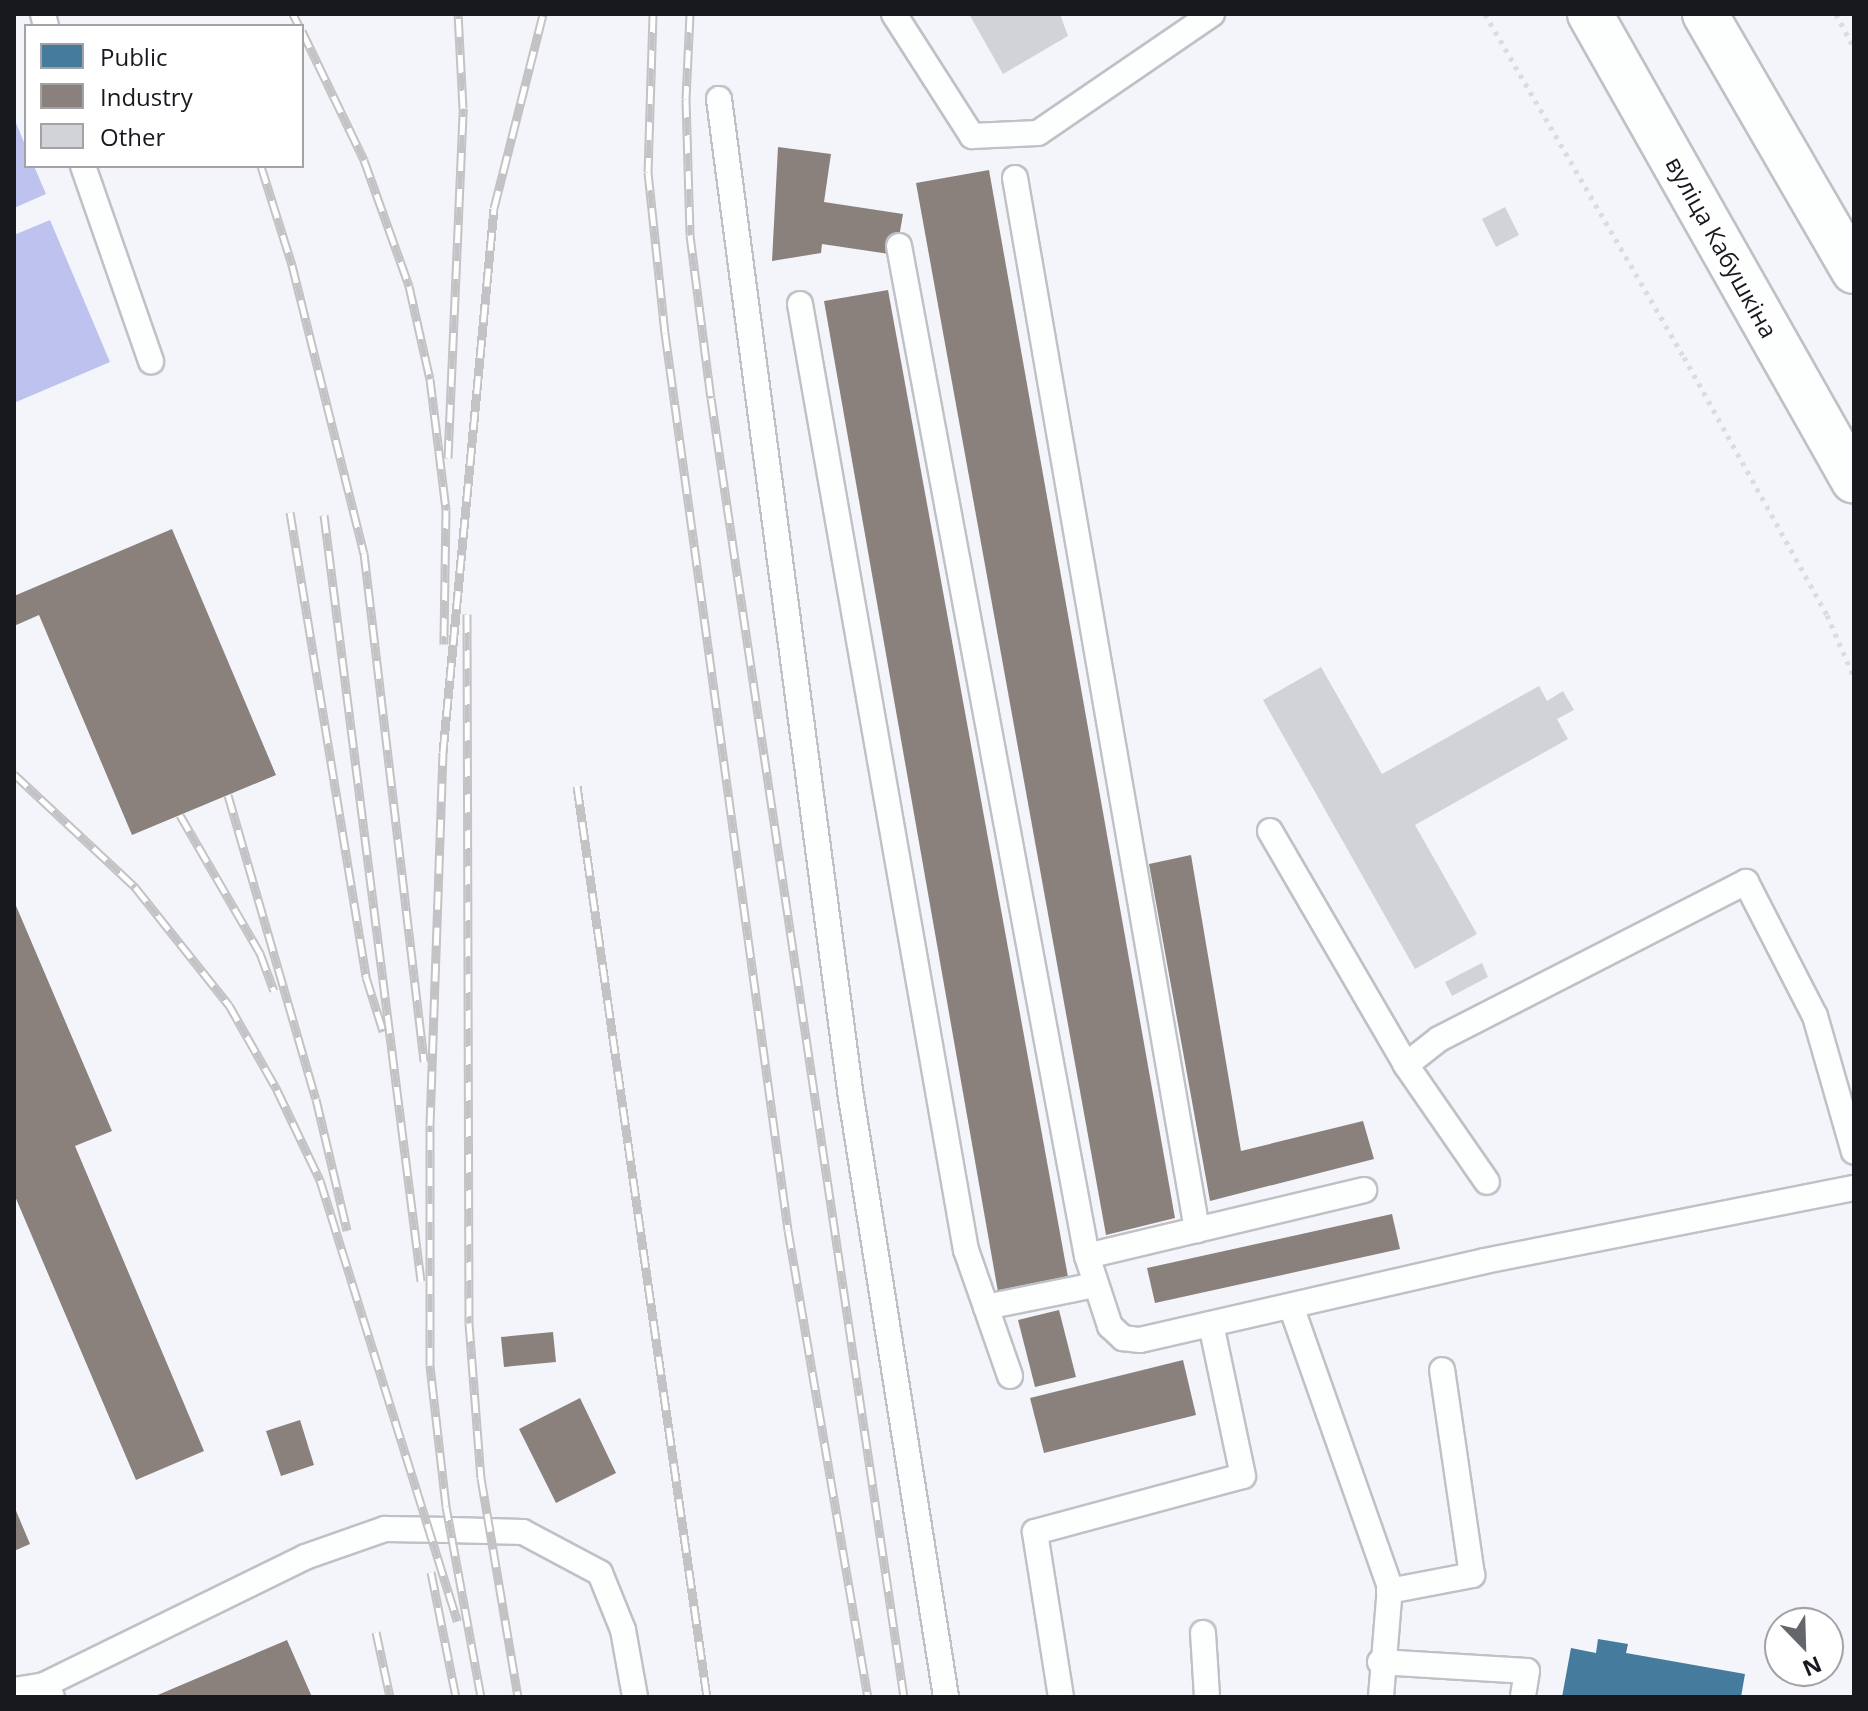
<!DOCTYPE html>
<html>
<head>
<meta charset="utf-8">
<style>
	body { margin:0 }
	#map { position:relative; width:1868px; height:1711px; overflow:hidden; background:#f4f5fb; font-family:"Open Sans",sans-serif }
	div>[style] { position:absolute }
	.water>* { inset:0; background:#bdc3ee }
	.public>* { inset:0; background:#457b9d }
	.industry>* { inset:0; background:#8a817c }
	.building>* { inset:0; background:#d2d3d9 }
	.path>* { height:5px; margin-top:-2.5px; transform-origin:0; background:repeating-linear-gradient(90deg,#dcdcde 0 4px,transparent 0 10px) }
	.roads { filter:drop-shadow(2px 0 #bfc1c6) drop-shadow(-2px 0 #bfc1c6) drop-shadow(0 2px #bfc1c6) drop-shadow(0 -2px #bfc1c6) }
	.service>* { height:24px; margin:-12px; padding:0 12px; transform-origin:12px; border-radius:12px; background:#fdfefe }
	.primary>* { height:44px; margin:-22px; padding:0 22px; transform-origin:22px; border-radius:22px; background:#fdfefe }
	.rail>* { height:9px; margin-top:-4.5px; transform-origin:0; background:repeating-linear-gradient(90deg,#fff 0 18px,#c3c3c5 0 36px); box-sizing:border-box; border-block:2px solid #c3c3c5 }
	span { translate:-50% -50%; white-space:nowrap; text-align:center; line-height:1.15; -webkit-text-stroke:8px #fff; paint-order:stroke }
	.street-label { font-size:24px; color:#18191f }
	.frame { position:absolute; inset:0; border:16px solid #18191f; pointer-events:none }
	.legend { position:absolute; left:24px; top:24px; width:280px; height:144px; box-sizing:border-box; background:#fff; border:2px solid #a3a3a5; margin:0; padding:10px 14px; list-style:none; font-size:24px; color:#18191f }
	.legend li { display:flex; align-items:center; gap:16px; height:40px }
	.legend b { width:40px; border:2px solid #a3a3a5 }
	.north { position:absolute; left:1764px; top:1607px; width:80px; height:80px; box-sizing:border-box; background:#fff; border:2px solid #a3a3a5; border-radius:50%; rotate:157deg; font-size:22px; font-weight:700; line-height:32px; text-align:center; color:#18191f }
	.north::after { content:''; display:block; margin:auto; width:28px; height:36px; background:#65666c; clip-path:polygon(50% 0,100% 100%,50% 72%,0 100%) }
</style>
</head>
<body>
<div id="map">
	<div class="water">
		<div style="clip-path:polygon(14px 118px,26px 147px,26px 166px,34px 166px,46px 194px,14px 208px)"></div>
		<div style="clip-path:polygon(50px 220px,110px 362px,14px 403px,14px 235px)"></div>
	</div>
	<div class="public">
		<div style="clip-path:polygon(1598px 1639px,1628px 1644px,1626px 1653px,1745px 1674px,1741px 1697px,1562px 1697px,1571px 1648px,1596px 1653px)"></div>
	</div>
	<div class="industry">
		<div style="clip-path:polygon(778px 147px,831px 154px,824px 202px,903px 214px,896px 255px,822px 244px,821px 253px,772px 261px)"></div>
		<div style="clip-path:polygon(989px 170px,1175px 1218px,1106px 1235px,916px 183px)"></div>
		<div style="clip-path:polygon(888px 290px,1068px 1277px,998px 1292px,824px 301px)"></div>
		<div style="clip-path:polygon(172px 529px,276px 775px,132px 835px,39px 615px,14px 626px,14px 596px)"></div>
		<div style="clip-path:polygon(1191px 855px,1241px 1151px,1363px 1121px,1374px 1159px,1210px 1201px,1149px 864px)"></div>
		<div style="clip-path:polygon(14px 901px,112px 1131px,75px 1146px,204px 1451px,136px 1480px,14px 1194px)"></div>
		<div style="clip-path:polygon(1392px 1214px,1400px 1249px,1155px 1303px,1147px 1268px)"></div>
		<div style="clip-path:polygon(1059px 1310px,1076px 1377px,1035px 1387px,1018px 1320px)"></div>
		<div style="clip-path:polygon(553px 1332px,556px 1362px,504px 1367px,501px 1337px)"></div>
		<div style="clip-path:polygon(1183px 1360px,1196px 1415px,1044px 1453px,1030px 1398px)"></div>
		<div style="clip-path:polygon(580px 1398px,616px 1473px,556px 1503px,519px 1429px)"></div>
		<div style="clip-path:polygon(300px 1420px,314px 1465px,281px 1476px,266px 1431px)"></div>
		<div style="clip-path:polygon(14px 1506px,30px 1544px,14px 1551px)"></div>
		<div style="clip-path:polygon(287px 1640px,312px 1697px,153px 1697px)"></div>
	</div>
	<div class="building">
		<div style="clip-path:polygon(969px 14px,1060px 14px,1068px 36px,1003px 74px)"></div>
		<div style="clip-path:polygon(1505px 207px,1519px 235px,1496px 247px,1482px 219px)"></div>
		<div style="clip-path:polygon(1321px 667px,1382px 774px,1539px 686px,1547px 701px,1563px 691px,1574px 710px,1557px 719px,1568px 739px,1415px 825px,1477px 934px,1415px 969px,1263px 700px)"></div>
		<div style="clip-path:polygon(1482px 963px,1488px 977px,1452px 996px,1445px 982px)"></div>
	</div>
	<div class="path">
		<div style="left:1485px;top:14px;width:397px;rotate:59.9deg"></div>
		<div style="left:1684px;top:357px;width:295px;rotate:61deg"></div>
		<div style="left:1827px;top:615px;width:68px;rotate:66.5deg"></div>
		<div style="left:1836px;top:14px;width:38px;rotate:62deg"></div>
	</div>
	<div class="roads">
		<div class="service">
			<div style="left:43px;top:14px;width:12px;rotate:76deg"></div>
			<div style="left:894px;top:14px;width:145px;rotate:57.4deg"></div>
			<div style="left:972px;top:136px;width:66px;rotate:-2.6deg"></div>
			<div style="left:1038px;top:133px;width:211px;rotate:-34.4deg"></div>
			<div style="left:719px;top:99px;width:1007px;rotate:82.47deg"></div>
			<div style="left:851px;top:1097px;width:607px;rotate:81deg"></div>
			<div style="left:83px;top:166px;width:207px;rotate:70.8deg"></div>
			<div style="left:1015px;top:178px;width:1068px;rotate:80.18deg"></div>
			<div style="left:899px;top:246px;width:1027px;rotate:79.46deg"></div>
			<div style="left:1087px;top:1256px;width:74px;rotate:71.8deg"></div>
			<div style="left:1110px;top:1326px;width:18px;rotate:43deg"></div>
			<div style="left:1123px;top:1338px;width:17px;rotate:7deg"></div>
			<div style="left:1140px;top:1340px;width:354px;rotate:-12.9deg"></div>
			<div style="left:1485px;top:1261px;width:376px;rotate:-11.2deg"></div>
			<div style="left:800px;top:304px;width:960px;rotate:80.05deg"></div>
			<div style="left:966px;top:1250px;width:60px;rotate:70.7deg"></div>
			<div style="left:1270px;top:831px;width:271px;rotate:59.8deg"></div>
			<div style="left:1406px;top:1065px;width:42px;rotate:-38.2deg"></div>
			<div style="left:1439px;top:1039px;width:345px;rotate:-27.1deg"></div>
			<div style="left:1746px;top:882px;width:151px;rotate:62.8deg"></div>
			<div style="left:1815px;top:1016px;width:141px;rotate:74deg"></div>
			<div style="left:1406px;top:1065px;width:142px;rotate:55.3deg"></div>
			<div style="left:1087px;top:1256px;width:285px;rotate:-13.4deg"></div>
			<div style="left:1291px;top:1306px;width:298px;rotate:70.6deg"></div>
			<div style="left:1390px;top:1587px;width:110px;rotate:94.7deg"></div>
			<div style="left:1010px;top:1376px;width:73px;rotate:-109.2deg"></div>
			<div style="left:986px;top:1307px;width:111px;rotate:-11.4deg"></div>
			<div style="left:1389px;top:1591px;width:85px;rotate:-10.9deg"></div>
			<div style="left:1472px;top:1575px;width:207px;rotate:-98.3deg"></div>
			<div style="left:1203px;top:1633px;width:64px;rotate:86.4deg"></div>
			<div style="left:1380px;top:1662px;width:147px;rotate:3.5deg"></div>
			<div style="left:1527px;top:1671px;width:26px;rotate:99deg"></div>
			<div style="left:44px;top:1685px;width:291px;rotate:-26.1deg"></div>
			<div style="left:305px;top:1557px;width:85px;rotate:-19.3deg"></div>
			<div style="left:385px;top:1529px;width:65px;rotate:0.9deg"></div>
			<div style="left:450px;top:1530px;width:73px;rotate:1.6deg"></div>
			<div style="left:523px;top:1532px;width:87px;rotate:28deg"></div>
			<div style="left:600px;top:1573px;width:61px;rotate:68deg"></div>
			<div style="left:623px;top:1630px;width:68px;rotate:79.8deg"></div>
			<div style="left:14px;top:1690px;width:30px;rotate:-9deg"></div>
			<div style="left:44px;top:1685px;width:14px;rotate:56deg"></div>
			<div style="left:1061px;top:1697px;width:167px;rotate:-99deg"></div>
			<div style="left:1035px;top:1532px;width:215px;rotate:-15.1deg"></div>
			<div style="left:1243px;top:1476px;width:155px;rotate:-101.9deg"></div>
		</div>
		<div class="primary">
			<div style="left:1590px;top:14px;width:536px;rotate:60.52deg"></div>
			<div style="left:1705px;top:14px;width:297px;rotate:59.9deg"></div>
		</div>
	</div>
	<div class="rail">
		<div style="left:293px;top:14px;width:13px;rotate:63deg"></div>
		<div style="left:653px;top:14px;width:158px;rotate:91.8deg"></div>
		<div style="left:648px;top:172px;width:162px;rotate:84deg"></div>
		<div style="left:665px;top:333px;width:905px;rotate:82.19deg"></div>
		<div style="left:788px;top:1230px;width:474px;rotate:80.3deg"></div>
		<div style="left:690px;top:14px;width:85px;rotate:92.7deg"></div>
		<div style="left:686px;top:99px;width:136px;rotate:88.3deg"></div>
		<div style="left:690px;top:235px;width:164px;rotate:82.7deg"></div>
		<div style="left:711px;top:398px;width:1313px;rotate:81.55deg"></div>
		<div style="left:302px;top:31px;width:143px;rotate:64.3deg"></div>
		<div style="left:364px;top:160px;width:134px;rotate:70.3deg"></div>
		<div style="left:409px;top:286px;width:95px;rotate:77.3deg"></div>
		<div style="left:430px;top:379px;width:132px;rotate:83deg"></div>
		<div style="left:446px;top:510px;width:134px;rotate:90.9deg"></div>
		<div style="left:261px;top:166px;width:104px;rotate:72.6deg"></div>
		<div style="left:292px;top:265px;width:297px;rotate:76deg"></div>
		<div style="left:364px;top:553px;width:512px;rotate:83.26deg"></div>
		<div style="left:448px;top:458px;width:350px;rotate:-87.5deg"></div>
		<div style="left:463px;top:108px;width:94px;rotate:-93deg"></div>
		<div style="left:290px;top:512px;width:471px;rotate:80.7deg"></div>
		<div style="left:366px;top:977px;width:57px;rotate:72.5deg"></div>
		<div style="left:324px;top:515px;width:772px;rotate:82.78deg"></div>
		<div style="left:467px;top:614px;width:709px;rotate:89.84deg"></div>
		<div style="left:469px;top:1323px;width:155px;rotate:85.6deg"></div>
		<div style="left:481px;top:1478px;width:222px;rotate:80.4deg"></div>
		<div style="left:14px;top:774px;width:166px;rotate:43deg"></div>
		<div style="left:135px;top:887px;width:151px;rotate:51.5deg"></div>
		<div style="left:229px;top:1005px;width:98px;rotate:60.5deg"></div>
		<div style="left:277px;top:1090px;width:100px;rotate:64.5deg"></div>
		<div style="left:320px;top:1180px;width:462px;rotate:72.7deg"></div>
		<div style="left:577px;top:786px;width:920px;rotate:81.88deg"></div>
		<div style="left:228px;top:795px;width:316px;rotate:73.9deg"></div>
		<div style="left:316px;top:1099px;width:135px;rotate:76.7deg"></div>
		<div style="left:180px;top:815px;width:160px;rotate:59.9deg"></div>
		<div style="left:260px;top:953px;width:40px;rotate:69.8deg"></div>
		<div style="left:431px;top:1572px;width:127px;rotate:78.7deg"></div>
		<div style="left:376px;top:1632px;width:66px;rotate:77.8deg"></div>
		<div style="left:481px;top:1697px;width:194px;rotate:-100.4deg"></div>
		<div style="left:446px;top:1506px;width:142px;rotate:-96.5deg"></div>
		<div style="left:430px;top:1365px;width:240px;rotate:-90deg"></div>
		<div style="left:430px;top:1125px;width:373px;rotate:-88deg"></div>
		<div style="left:443px;top:752px;width:546px;rotate:-84.64deg"></div>
		<div style="left:494px;top:208px;width:200px;rotate:-75.8deg"></div>
	</div>
	<div class="street-label">
		<span style="left:1722px;top:247px;rotate:61deg">вуліца Кабушкіна</span>
	</div>
	<div class="frame"></div>
	<ul class="legend">
	<li><b style="height:22px;background:#457b9d"></b>Public</li>
	<li><b style="height:22px;background:#8a817c"></b>Industry</li>
	<li><b style="height:22px;background:#d2d3d9"></b>Other</li>
	</ul>
	<div class="north">N</div>
</div>
</body>
</html>
